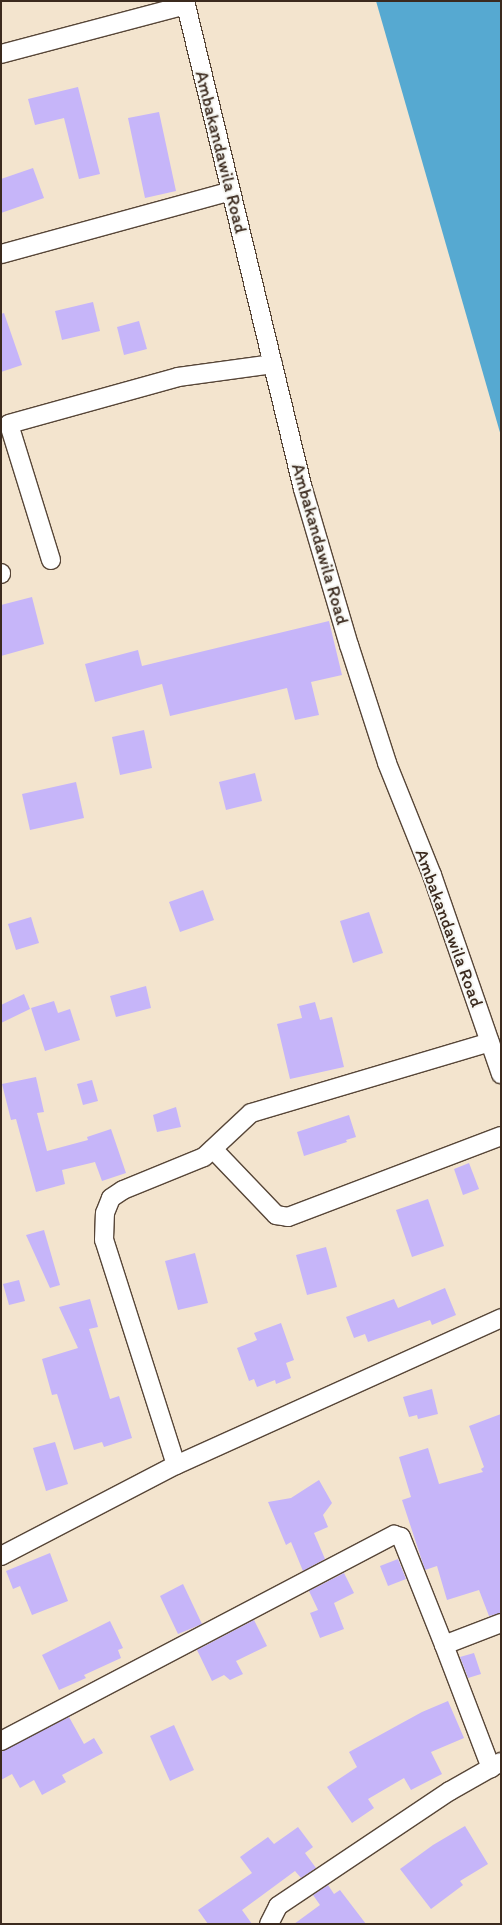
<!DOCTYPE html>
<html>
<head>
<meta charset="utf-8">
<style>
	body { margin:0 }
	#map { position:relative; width:502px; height:1925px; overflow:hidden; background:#f3e4ce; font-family:Itim,sans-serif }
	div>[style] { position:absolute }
	.water>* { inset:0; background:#56a9d1 }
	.building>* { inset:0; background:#c6b5f9 }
	.roads { filter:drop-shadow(1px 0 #574638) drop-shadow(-1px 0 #574638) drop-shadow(0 1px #574638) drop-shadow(0 -1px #574638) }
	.street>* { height:18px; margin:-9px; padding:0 9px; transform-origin:9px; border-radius:9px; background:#fff }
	span { translate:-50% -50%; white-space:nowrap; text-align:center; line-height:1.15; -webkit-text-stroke:4px #f6f6f2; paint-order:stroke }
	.street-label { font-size:18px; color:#3b2a1e }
	.frame { position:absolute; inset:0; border:2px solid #3b2a1e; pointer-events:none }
</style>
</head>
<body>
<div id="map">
	<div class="water">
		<div style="clip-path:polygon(376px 1px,501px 1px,501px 436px)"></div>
	</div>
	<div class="building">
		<div style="clip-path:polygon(78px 87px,100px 174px,79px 179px,64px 118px,35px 125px,28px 99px)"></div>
		<div style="clip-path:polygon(159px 112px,176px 191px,145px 198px,128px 118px)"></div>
		<div style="clip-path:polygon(33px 168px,44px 198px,1px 213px,1px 179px)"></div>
		<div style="clip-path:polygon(93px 302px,100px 331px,62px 340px,55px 311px)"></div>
		<div style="clip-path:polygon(4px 313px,22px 365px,1px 372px,1px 314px)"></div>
		<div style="clip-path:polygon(139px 321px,147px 349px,124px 355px,117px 327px)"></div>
		<div style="clip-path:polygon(32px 597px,44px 644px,1px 656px,1px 605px)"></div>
		<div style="clip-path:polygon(329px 621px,342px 675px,311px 682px,319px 715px,295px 720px,287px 688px,170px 716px,162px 684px,95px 702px,85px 664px,138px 650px,142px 666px)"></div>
		<div style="clip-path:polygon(144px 730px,152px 768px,120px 775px,112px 737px)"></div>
		<div style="clip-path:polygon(255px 773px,262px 801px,226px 810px,219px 782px)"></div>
		<div style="clip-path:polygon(76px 782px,84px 818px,30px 830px,22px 794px)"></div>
		<div style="clip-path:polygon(203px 890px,214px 920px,180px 932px,169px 902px)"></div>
		<div style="clip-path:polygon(369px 912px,383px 953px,353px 963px,340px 921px)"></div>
		<div style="clip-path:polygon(31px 917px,39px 943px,16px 950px,8px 924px)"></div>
		<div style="clip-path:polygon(146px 986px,151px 1008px,116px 1017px,110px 996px)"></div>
		<div style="clip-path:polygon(24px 994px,30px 1009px,1px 1023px,1px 1005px)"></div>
		<div style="clip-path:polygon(54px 1001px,58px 1013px,70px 1009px,80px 1040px,45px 1051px,31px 1008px)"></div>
		<div style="clip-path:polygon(315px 1002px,320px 1020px,332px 1017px,344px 1067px,290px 1079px,277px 1024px,302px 1018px,299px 1006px)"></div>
		<div style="clip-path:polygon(36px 1077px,44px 1112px,37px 1113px,47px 1151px,88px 1140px,87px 1137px,111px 1129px,126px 1173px,102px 1181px,95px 1162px,62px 1170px,65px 1184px,36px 1192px,16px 1119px,11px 1120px,2px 1084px)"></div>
		<div style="clip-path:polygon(92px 1080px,98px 1101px,83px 1105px,77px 1084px)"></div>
		<div style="clip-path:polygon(176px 1107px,181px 1127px,157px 1132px,153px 1115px)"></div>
		<div style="clip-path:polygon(349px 1115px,356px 1137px,346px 1140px,347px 1142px,304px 1156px,297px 1132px)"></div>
		<div style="clip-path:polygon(469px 1163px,479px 1189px,463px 1195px,454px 1169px)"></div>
		<div style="clip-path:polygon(428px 1199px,444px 1246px,412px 1257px,396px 1210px)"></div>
		<div style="clip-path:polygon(44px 1230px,60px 1285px,50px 1288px,26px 1235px)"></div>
		<div style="clip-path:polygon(326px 1247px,337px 1287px,307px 1295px,296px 1255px)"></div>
		<div style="clip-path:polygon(195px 1253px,208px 1303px,178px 1310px,165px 1261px)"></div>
		<div style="clip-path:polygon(19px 1280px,25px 1301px,9px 1305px,3px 1284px)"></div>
		<div style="clip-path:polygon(445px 1288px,456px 1315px,432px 1325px,430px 1320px,368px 1342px,365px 1334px,354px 1338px,346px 1317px,394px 1299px,398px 1308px)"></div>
		<div style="clip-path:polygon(90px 1299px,98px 1327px,89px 1329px,110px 1399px,119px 1396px,132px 1438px,104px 1447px,102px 1442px,74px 1450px,57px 1394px,52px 1395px,42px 1359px,78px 1348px,59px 1307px)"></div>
		<div style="clip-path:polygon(281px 1323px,294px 1360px,286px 1363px,291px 1378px,276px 1384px,275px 1380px,257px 1387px,254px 1379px,249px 1381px,237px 1348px,257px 1340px,254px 1333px)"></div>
		<div style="clip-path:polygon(432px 1389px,438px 1414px,418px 1419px,417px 1415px,409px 1417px,403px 1397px)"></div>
		<div style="clip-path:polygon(501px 1414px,501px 1613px,489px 1616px,479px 1590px,447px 1600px,437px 1566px,425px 1570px,402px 1500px,411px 1497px,399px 1457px,428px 1448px,439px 1484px,483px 1472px,481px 1469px,484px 1467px,469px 1426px)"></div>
		<div style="clip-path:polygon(55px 1442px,68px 1484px,46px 1491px,33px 1448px)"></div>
		<div style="clip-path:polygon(319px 1480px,332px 1503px,323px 1515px,328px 1527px,314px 1533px,325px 1559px,303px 1571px,291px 1542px,286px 1545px,268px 1502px,291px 1498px)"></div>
		<div style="clip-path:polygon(50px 1553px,68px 1601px,32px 1615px,20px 1586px,13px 1589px,6px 1571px)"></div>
		<div style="clip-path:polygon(398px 1559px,406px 1579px,388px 1586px,380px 1566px)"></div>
		<div style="clip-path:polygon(344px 1573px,354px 1593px,334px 1603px,344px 1629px,320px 1638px,310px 1613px,318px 1610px,309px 1591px)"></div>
		<div style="clip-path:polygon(183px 1584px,202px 1624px,178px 1634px,160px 1596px)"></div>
		<div style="clip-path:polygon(254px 1620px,267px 1646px,236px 1661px,243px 1674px,230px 1680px,224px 1675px,212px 1681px,197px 1650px)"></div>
		<div style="clip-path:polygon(110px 1621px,123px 1648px,118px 1650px,121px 1658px,84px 1675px,86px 1678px,59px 1690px,42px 1655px)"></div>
		<div style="clip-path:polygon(474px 1653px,481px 1674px,468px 1678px,460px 1657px)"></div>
		<div style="clip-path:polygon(448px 1701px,464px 1738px,431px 1752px,442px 1774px,411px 1790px,404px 1778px,368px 1799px,374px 1808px,352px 1823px,327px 1787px,357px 1767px,349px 1752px,422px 1712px)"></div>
		<div style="clip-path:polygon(69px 1717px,84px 1744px,94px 1738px,103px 1753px,62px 1775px,66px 1782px,42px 1795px,34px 1780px,20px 1788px,12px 1774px,1px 1780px,1px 1752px)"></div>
		<div style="clip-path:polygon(174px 1725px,194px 1770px,170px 1781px,150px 1736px)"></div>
		<div style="clip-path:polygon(465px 1826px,488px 1864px,460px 1881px,463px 1885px,431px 1909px,400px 1869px,433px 1845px)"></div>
		<div style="clip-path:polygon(298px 1827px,313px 1847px,305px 1853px,316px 1868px,301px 1878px,295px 1871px,242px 1910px,252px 1924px,208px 1924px,198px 1910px,252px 1873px,240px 1857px,268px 1837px,274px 1844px)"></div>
		<div style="clip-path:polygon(328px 1885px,334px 1894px,340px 1890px,366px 1924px,294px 1924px,320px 1905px,313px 1895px)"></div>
	</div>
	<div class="roads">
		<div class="street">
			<div style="left:185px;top:1px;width:502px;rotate:76.41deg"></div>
			<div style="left:303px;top:489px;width:163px;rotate:73.6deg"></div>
			<div style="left:349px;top:645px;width:124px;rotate:72.1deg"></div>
			<div style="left:387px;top:763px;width:121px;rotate:68.1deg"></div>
			<div style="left:432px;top:875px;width:211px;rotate:70.9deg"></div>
			<div style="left:1px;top:54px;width:191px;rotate:-14.8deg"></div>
			<div style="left:1px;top:254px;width:238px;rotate:-15.3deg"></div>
			<div style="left:51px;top:560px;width:142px;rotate:-107.2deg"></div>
			<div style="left:9px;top:424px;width:175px;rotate:-15.5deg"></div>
			<div style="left:178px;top:377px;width:96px;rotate:-7.8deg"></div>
			<div style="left:1px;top:573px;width:1px;rotate:90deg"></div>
			<div style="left:213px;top:1149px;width:91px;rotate:46.3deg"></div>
			<div style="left:276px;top:1215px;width:12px;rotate:9deg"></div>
			<div style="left:288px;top:1217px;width:228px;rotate:-20.8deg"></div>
			<div style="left:176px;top:1465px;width:236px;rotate:-107.7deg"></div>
			<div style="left:104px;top:1240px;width:27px;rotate:-88deg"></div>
			<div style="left:105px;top:1213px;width:16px;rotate:-68deg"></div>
			<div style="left:111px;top:1198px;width:14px;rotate:-34deg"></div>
			<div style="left:123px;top:1190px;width:87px;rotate:-22.2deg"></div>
			<div style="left:204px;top:1157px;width:64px;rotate:-43.1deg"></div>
			<div style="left:251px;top:1113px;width:249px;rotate:-16.5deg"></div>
			<div style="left:1px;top:1556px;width:197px;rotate:-27.5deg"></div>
			<div style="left:176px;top:1465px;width:357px;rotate:-24.3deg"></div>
			<div style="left:444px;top:1645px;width:132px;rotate:69.1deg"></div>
			<div style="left:1px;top:1741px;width:444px;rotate:-27.7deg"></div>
			<div style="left:394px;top:1535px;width:7px;rotate:16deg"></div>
			<div style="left:401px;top:1537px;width:116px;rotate:68.3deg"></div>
			<div style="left:444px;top:1645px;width:61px;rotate:-21.1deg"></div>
			<div style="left:269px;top:1924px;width:20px;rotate:-63deg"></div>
			<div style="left:278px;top:1906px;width:207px;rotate:-33.8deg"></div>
			<div style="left:450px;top:1791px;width:59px;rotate:-29.6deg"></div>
		</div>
	</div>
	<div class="street-label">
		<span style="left:221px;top:152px;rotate:76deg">Ambakandawila Road</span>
		<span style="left:320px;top:544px;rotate:74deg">Ambakandawila Road</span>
		<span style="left:449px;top:928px;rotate:70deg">Ambakandawila Road</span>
	</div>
	<div class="frame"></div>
</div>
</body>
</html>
